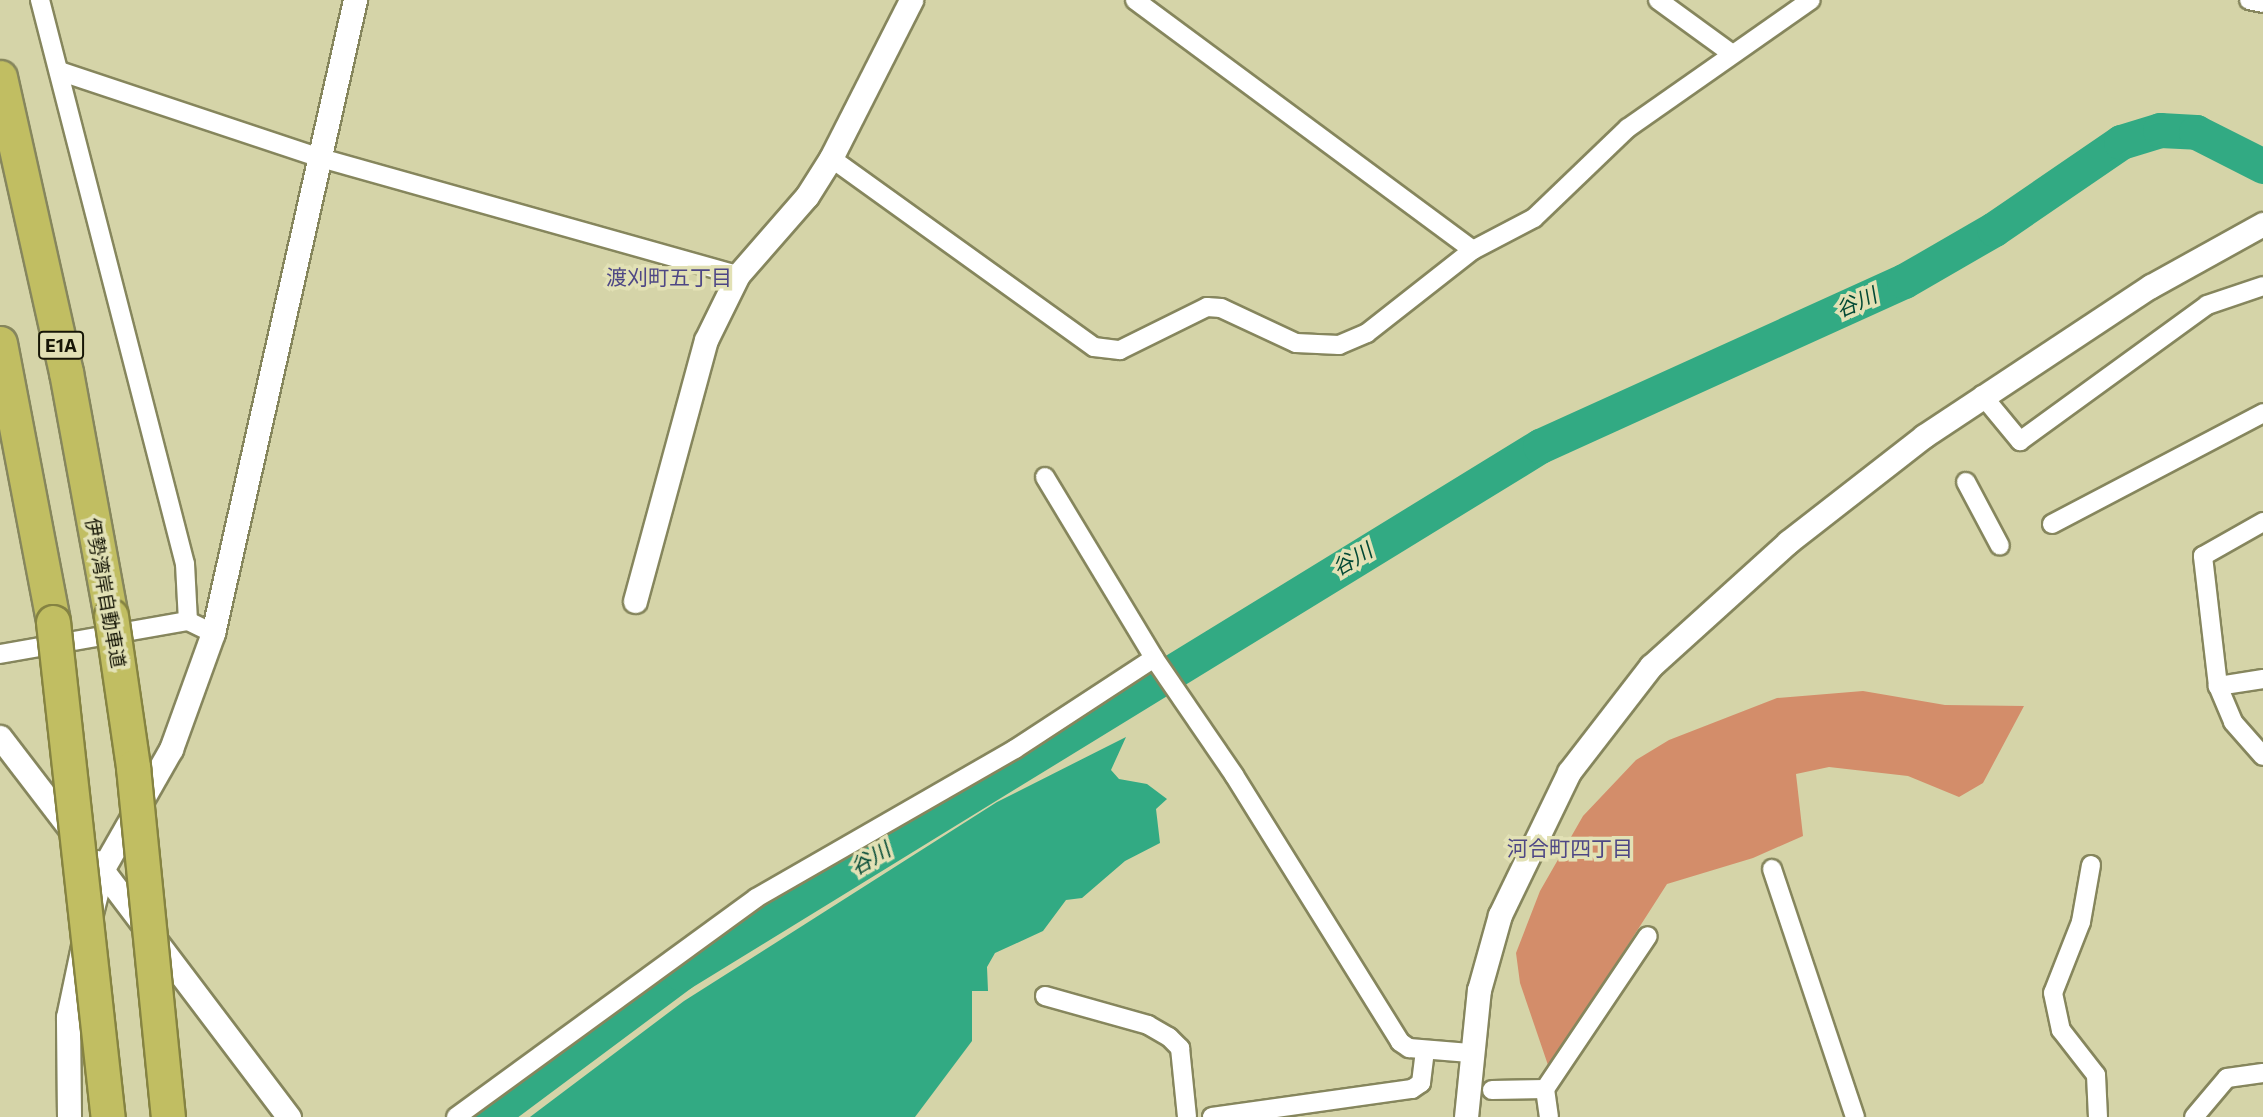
<!DOCTYPE html>
<html>
<head>
<meta charset="utf-8">
<style>
	body { margin:0 }
	#map { position:relative; width:2263px; height:1117px; overflow:hidden; background:#d5d4a8; font-family:Commissioner,"Noto Sans JP",sans-serif }
	div>[style] { position:absolute }
	.green>* { inset:0; background:#d38d6a }
	.water>* { inset:0; background:#32aa83 }
	.river>* { height:35px; margin:-17.5px; padding:0 17.5px; transform-origin:17.5px; border-radius:17.5px; background:#32aa83 }
	.roads { filter:drop-shadow(2px 0 #86865d) drop-shadow(-2px 0 #86865d) drop-shadow(0 2px #86865d) drop-shadow(0 -2px #86865d) }
	.minor>* { height:18px; margin:-9px; padding:0 9px; transform-origin:9px; border-radius:9px; background:#fff }
	.tertiary>* { height:23px; margin:-11.5px; padding:0 11.5px; transform-origin:11.5px; border-radius:11.5px; background:#fff }
	.motorway>* { height:33px; margin:-16.5px; padding:0 16.5px; transform-origin:16.5px; border-radius:16.5px; background:#c1be62 }
	.bridges { filter:drop-shadow(2px 0 #858342) drop-shadow(-2px 0 #858342) drop-shadow(0 2px #858342) drop-shadow(0 -2px #858342) }
	.motorway-bridge>* { height:33px; margin:-16.5px; padding:0 16.5px; transform-origin:16.5px; border-radius:16.5px; background:#c1be62 }
	span { translate:-50% -50%; white-space:nowrap; text-align:center; line-height:1.15; -webkit-text-stroke:7px #e2e1b5; paint-order:stroke }
	.shield-label span { padding:2px 5px; background:#e2e1b5; border:2px solid; border-radius:5px; -webkit-text-stroke-width:0 }
	.shield-label { font-size:18px; color:#161606; font-weight:700 }
	.street-label { font-size:19px; color:#161606 }
	.neighbourhood-label { font-size:21px; color:#4e4785 }
	.water-label { font-size:21px; color:#034935; font-style:italic }
</style>
</head>
<body>
<div id="map">
	<div class="green">
		<div style="clip-path:polygon(1863px 691px,1945px 705px,2024px 706px,1983px 783px,1959px 797px,1908px 776px,1829px 767px,1796px 774px,1803px 836px,1753px 858px,1667px 884px,1549px 1068px,1520px 983px,1516px 953px,1540px 891px,1583px 816px,1636px 760px,1669px 740px,1777px 698px)"></div>
	</div>
	<div class="water">
		<div style="clip-path:polygon(1126px 737px,1111px 770px,1119px 779px,1147px 784px,1167px 799px,1156px 809px,1160px 843px,1125px 861px,1082px 898px,1066px 900px,1043px 931px,995px 953px,987px 967px,988px 991px,972px 991px,972px 1041px,915px 1117px,530px 1117px,684px 1001px,997px 802px)"></div>
	</div>
	<div class="river">
		<div style="left:488px;top:1117px;width:241px;rotate:-36.7deg"></div>
		<div style="left:681px;top:973px;width:1008px;rotate:-31.53deg"></div>
		<div style="left:1540px;top:446px;width:400px;rotate:-24.4deg"></div>
		<div style="left:1904px;top:281px;width:104px;rotate:-30deg"></div>
		<div style="left:1994px;top:229px;width:154px;rotate:-34.4deg"></div>
		<div style="left:2121px;top:142px;width:41px;rotate:-17.1deg"></div>
		<div style="left:2160px;top:130px;width:36px;rotate:3deg"></div>
		<div style="left:2196px;top:132px;width:75px;rotate:26.9deg"></div>
	</div>
	<div class="roads">
		<div class="minor">
			<div style="left:40px;top:0;width:582px;rotate:75.58deg"></div>
			<div style="left:185px;top:564px;width:57px;rotate:87deg"></div>
			<div style="left:1135px;top:0;width:420px;rotate:36.5deg"></div>
			<div style="left:1658px;top:0;width:90px;rotate:36deg"></div>
			<div style="left:2249px;top:0;width:14px;rotate:12deg"></div>
			<div style="left:59px;top:71px;width:276px;rotate:18.4deg"></div>
			<div style="left:321px;top:158px;width:433px;rotate:15.7deg"></div>
			<div style="left:831px;top:158px;width:324px;rotate:35.7deg"></div>
			<div style="left:1094px;top:347px;width:26px;rotate:7deg"></div>
			<div style="left:1120px;top:350px;width:97px;rotate:-26.3deg"></div>
			<div style="left:1207px;top:307px;width:14px;rotate:4deg"></div>
			<div style="left:1221px;top:308px;width:83px;rotate:25deg"></div>
			<div style="left:1296px;top:343px;width:43px;rotate:2.7deg"></div>
			<div style="left:1339px;top:345px;width:30px;rotate:-23deg"></div>
			<div style="left:1367px;top:333px;width:135px;rotate:-38.1deg"></div>
			<div style="left:1473px;top:250px;width:69px;rotate:-27.7deg"></div>
			<div style="left:1534px;top:218px;width:130px;rotate:-43.8deg"></div>
			<div style="left:1628px;top:128px;width:223px;rotate:-35deg"></div>
			<div style="left:1982px;top:395px;width:60px;rotate:50.4deg"></div>
			<div style="left:2020px;top:441px;width:231px;rotate:-36deg"></div>
			<div style="left:2207px;top:305px;width:59px;rotate:-18.7deg"></div>
			<div style="left:1045px;top:477px;width:211px;rotate:58.9deg"></div>
			<div style="left:1154px;top:658px;width:142px;rotate:55.6deg"></div>
			<div style="left:1234px;top:775px;width:314px;rotate:58.1deg"></div>
			<div style="left:1400px;top:1042px;width:11px;rotate:34deg"></div>
			<div style="left:1409px;top:1048px;width:61px;rotate:4.7deg"></div>
			<div style="left:1966px;top:482px;width:72px;rotate:62deg"></div>
			<div style="left:2052px;top:524px;width:238px;rotate:-27.7deg"></div>
			<div style="left:0;top:654px;width:191px;rotate:-10deg"></div>
			<div style="left:188px;top:621px;width:28px;rotate:26deg"></div>
			<div style="left:2263px;top:679px;width:46px;rotate:171.2deg"></div>
			<div style="left:2218px;top:686px;width:39px;rotate:67deg"></div>
			<div style="left:2233px;top:722px;width:45px;rotate:48.6deg"></div>
			<div style="left:2218px;top:686px;width:131px;rotate:-96.6deg"></div>
			<div style="left:2203px;top:556px;width:69px;rotate:-29.5deg"></div>
			<div style="left:2091px;top:865px;width:58px;rotate:100deg"></div>
			<div style="left:2081px;top:922px;width:76px;rotate:111.5deg"></div>
			<div style="left:2053px;top:993px;width:38px;rotate:78deg"></div>
			<div style="left:2061px;top:1030px;width:57px;rotate:52.1deg"></div>
			<div style="left:2096px;top:1075px;width:42px;rotate:87.3deg"></div>
			<div style="left:1772px;top:869px;width:262px;rotate:71.5deg"></div>
			<div style="left:1045px;top:996px;width:107px;rotate:15.7deg"></div>
			<div style="left:1148px;top:1025px;width:24px;rotate:30deg"></div>
			<div style="left:1169px;top:1037px;width:16px;rotate:45deg"></div>
			<div style="left:1180px;top:1048px;width:69px;rotate:84.2deg"></div>
			<div style="left:1545px;top:1089px;width:28px;rotate:82deg"></div>
			<div style="left:1492px;top:1090px;width:53px;rotate:-1.1deg"></div>
			<div style="left:1545px;top:1089px;width:184px;rotate:-56.1deg"></div>
			<div style="left:456px;top:1117px;width:371px;rotate:-36.1deg"></div>
			<div style="left:756px;top:898px;width:299px;rotate:-29.9deg"></div>
			<div style="left:1015px;top:749px;width:166px;rotate:-33.2deg"></div>
			<div style="left:1212px;top:1117px;width:202px;rotate:-8deg"></div>
			<div style="left:1412px;top:1089px;width:11px;rotate:-34deg"></div>
			<div style="left:1421px;top:1083px;width:33px;rotate:-83deg"></div>
			<div style="left:2194px;top:1117px;width:51px;rotate:-49.8deg"></div>
			<div style="left:2227px;top:1078px;width:36px;rotate:-8deg"></div>
		</div>
		<div class="tertiary">
			<div style="left:635px;top:601px;width:270px;rotate:-74.8deg"></div>
			<div style="left:706px;top:340px;width:72px;rotate:-63.8deg"></div>
			<div style="left:738px;top:275px;width:105px;rotate:-48.9deg"></div>
			<div style="left:807px;top:196px;width:45px;rotate:-57.7deg"></div>
			<div style="left:831px;top:158px;width:177px;rotate:-63.1deg"></div>
			<div style="left:0;top:737px;width:123px;rotate:52.6deg"></div>
			<div style="left:96px;top:862px;width:320px;rotate:52.9deg"></div>
			<div style="left:91px;top:913px;width:44px;rotate:-75.7deg"></div>
			<div style="left:102px;top:870px;width:139px;rotate:-60.3deg"></div>
			<div style="left:171px;top:749px;width:123px;rotate:-70.1deg"></div>
			<div style="left:213px;top:633px;width:649px;rotate:-77.36deg"></div>
			<div style="left:69px;top:1117px;width:100px;rotate:-90.6deg"></div>
			<div style="left:68px;top:1017px;width:73px;rotate:-78.1deg"></div>
			<div style="left:1466px;top:1117px;width:128px;rotate:-84.2deg"></div>
			<div style="left:1479px;top:990px;width:78px;rotate:-74.4deg"></div>
			<div style="left:1500px;top:915px;width:159px;rotate:-64.2deg"></div>
			<div style="left:1569px;top:772px;width:134px;rotate:-52.3deg"></div>
			<div style="left:1651px;top:666px;width:185px;rotate:-42.1deg"></div>
			<div style="left:1788px;top:542px;width:172px;rotate:-37.9deg"></div>
			<div style="left:1924px;top:436px;width:272px;rotate:-33.5deg"></div>
			<div style="left:2151px;top:286px;width:128px;rotate:-29deg"></div>
		</div>
		<div class="motorway">
			<div style="left:0;top:77px;width:302px;rotate:77.4deg"></div>
			<div style="left:66px;top:372px;width:248px;rotate:79.6deg"></div>
			<div style="left:0;top:343px;width:284px;rotate:79.2deg"></div>
		</div>
	</div>
	<div class="bridges">
		<div class="motorway-bridge">
			<div style="left:111px;top:616px;width:153px;rotate:81.7deg"></div>
			<div style="left:133px;top:767px;width:352px;rotate:84.3deg"></div>
			<div style="left:53px;top:622px;width:498px;rotate:83.7deg"></div>
		</div>
	</div>
	<div class="shield-label">
		<span style="left:61px;top:345px">E1A</span>
	</div>
	<div class="street-label">
		<span style="left:106px;top:593px;rotate:80deg">伊勢湾岸自動車道</span>
	</div>
	<div class="neighbourhood-label">
		<span style="left:669px;top:277px">渡刈町五丁目</span>
		<span style="left:1570px;top:848px">河合町四丁目</span>
	</div>
	<div class="water-label">
		<span style="left:1856px;top:302px;rotate:-24deg">谷川</span>
		<span style="left:1352px;top:559px;rotate:-31deg">谷川</span>
		<span style="left:870px;top:858px;rotate:-31deg">谷川</span>
	</div>
</div>
</body>
</html>
